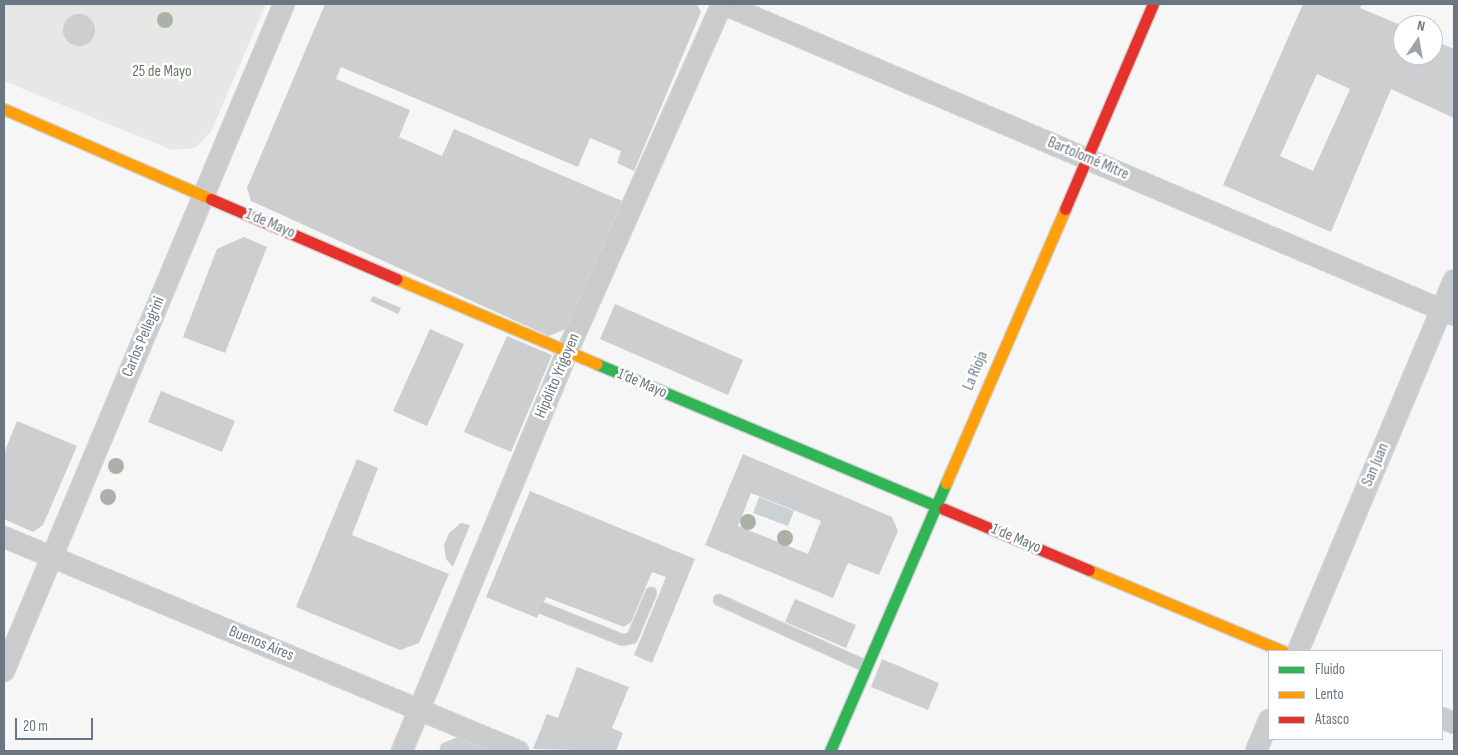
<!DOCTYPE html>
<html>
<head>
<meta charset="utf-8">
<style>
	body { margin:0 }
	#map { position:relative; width:1458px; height:755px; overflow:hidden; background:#f6f6f6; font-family:"Sofia Sans Condensed",sans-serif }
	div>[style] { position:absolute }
	.green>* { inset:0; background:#e5e8e4 }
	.water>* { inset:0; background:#cbd2d4 }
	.building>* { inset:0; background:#cdcecf }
	.round { border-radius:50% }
	.roads { filter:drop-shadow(1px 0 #d2d3d3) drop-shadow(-1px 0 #d2d3d3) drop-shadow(0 1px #d2d3d3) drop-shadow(0 -1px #d2d3d3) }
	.lane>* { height:10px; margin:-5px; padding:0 5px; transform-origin:5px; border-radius:5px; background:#c9cbcc }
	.street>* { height:20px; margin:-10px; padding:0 10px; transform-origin:10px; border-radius:10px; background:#c9cbcc }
	.fast>* { height:11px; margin:-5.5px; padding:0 5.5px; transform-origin:5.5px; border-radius:5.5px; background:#30b455 }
	.slow>* { height:11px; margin:-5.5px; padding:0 5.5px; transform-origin:5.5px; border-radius:5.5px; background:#ff9f0a }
	.jam>* { height:11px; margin:-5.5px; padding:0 5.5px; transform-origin:5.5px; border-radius:5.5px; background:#e5322d }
	.trees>* { width:16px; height:16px; margin:-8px; border-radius:50%; background:#aab2a8 }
	span { translate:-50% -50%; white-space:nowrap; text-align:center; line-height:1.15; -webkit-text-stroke:5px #fff; paint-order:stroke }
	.park-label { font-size:16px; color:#6b7a68 }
	.street-label { font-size:16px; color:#6a7782 }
	.frame { position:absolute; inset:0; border:5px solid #6a7782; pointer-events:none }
	.legend { position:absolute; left:1268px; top:650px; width:175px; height:90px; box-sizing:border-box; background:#fff; border:1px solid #c3c9cd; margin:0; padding:6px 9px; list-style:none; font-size:15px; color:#6a7782 }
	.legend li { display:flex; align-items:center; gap:10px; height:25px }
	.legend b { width:25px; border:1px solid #c3c9cd }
	.north { position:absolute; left:1393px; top:15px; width:50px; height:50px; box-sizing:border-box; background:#fff; border:1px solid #c3c9cd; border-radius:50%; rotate:12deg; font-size:14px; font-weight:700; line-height:20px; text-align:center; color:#6a7782 }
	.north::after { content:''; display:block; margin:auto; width:18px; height:22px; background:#9ba3ab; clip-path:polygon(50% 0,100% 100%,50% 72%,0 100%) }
	.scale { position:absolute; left:15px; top:718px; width:78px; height:22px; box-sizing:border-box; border:2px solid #6a7782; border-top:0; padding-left:6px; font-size:15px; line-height:18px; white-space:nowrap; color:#6a7782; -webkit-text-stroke:4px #fff; paint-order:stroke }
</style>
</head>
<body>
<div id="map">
	<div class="green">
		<div style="clip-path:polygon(4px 4px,266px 4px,211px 132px,195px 148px,172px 150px,4px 81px)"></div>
	</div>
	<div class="water">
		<div style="clip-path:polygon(759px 497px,794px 511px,788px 526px,753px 513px)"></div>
	</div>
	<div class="building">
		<div style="clip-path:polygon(325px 4px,697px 4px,701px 12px,634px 171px,617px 163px,621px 151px,590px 138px,578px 167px,341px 67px,336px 79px,410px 110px,399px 137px,442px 156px,454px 129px,622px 201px,566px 329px,549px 336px,251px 201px,247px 188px)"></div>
		<div style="clip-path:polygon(evenodd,1303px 4px,1362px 4px,1360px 8px,1403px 26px,1403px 55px,1433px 55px,1433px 40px,1454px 49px,1454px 118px,1391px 89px,1331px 232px,1223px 185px,1303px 4px,1317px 74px,1350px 89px,1313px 171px,1280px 156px,1317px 74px)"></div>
		<div class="round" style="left:63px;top:14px;width:32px;height:32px"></div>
		<div style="clip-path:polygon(244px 237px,267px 247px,225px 353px,183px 337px,217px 249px)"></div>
		<div style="clip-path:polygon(373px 296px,401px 308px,398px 314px,370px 301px)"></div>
		<div style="clip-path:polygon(615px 304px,743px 360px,728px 395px,600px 339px)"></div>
		<div style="clip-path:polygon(430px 329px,464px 344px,427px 426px,393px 411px)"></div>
		<div style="clip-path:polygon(507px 336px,552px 355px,511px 452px,464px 432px)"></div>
		<div style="clip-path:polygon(161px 391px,235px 421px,222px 452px,148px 422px)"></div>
		<div style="clip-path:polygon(17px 421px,77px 446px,43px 525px,33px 532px,4px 519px,4px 453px)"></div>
		<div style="clip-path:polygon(evenodd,743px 454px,892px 517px,898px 531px,879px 575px,848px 563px,833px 598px,705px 545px,743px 454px,751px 493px,821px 521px,808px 554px,738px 526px,751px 493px)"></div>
		<div style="clip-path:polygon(357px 459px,378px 468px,352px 535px,449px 574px,419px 643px,400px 650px,296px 607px)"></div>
		<div style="clip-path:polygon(530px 491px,695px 559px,652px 663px,634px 655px,666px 577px,652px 572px,631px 622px,624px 627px,546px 597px,537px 618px,486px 597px)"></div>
		<div style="clip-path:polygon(461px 523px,470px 525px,453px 567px,446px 559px,444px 545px,449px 533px)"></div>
		<div style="clip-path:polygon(795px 599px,856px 625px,846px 648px,785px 622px)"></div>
		<div style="clip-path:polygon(882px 659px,939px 683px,928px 710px,871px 687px)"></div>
		<div style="clip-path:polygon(577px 667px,629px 687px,612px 728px,623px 733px,616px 751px,533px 749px,547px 714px,558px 718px)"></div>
		<div style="clip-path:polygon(460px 736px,493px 751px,439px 751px,441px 744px)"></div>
	</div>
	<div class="roads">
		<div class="lane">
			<div style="left:719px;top:600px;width:160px;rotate:24.3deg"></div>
			<div style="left:542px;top:608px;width:87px;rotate:21.6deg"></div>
			<div style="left:623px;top:640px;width:9px;rotate:-13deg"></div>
			<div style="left:632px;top:638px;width:49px;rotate:-67.1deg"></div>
		</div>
		<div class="street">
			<div style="left:723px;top:4px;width:794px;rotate:23.05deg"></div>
			<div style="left:4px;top:537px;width:557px;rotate:22.6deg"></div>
			<div style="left:1298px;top:651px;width:402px;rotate:-67.2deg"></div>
			<div style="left:4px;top:671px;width:723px;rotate:-67.23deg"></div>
			<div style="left:1442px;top:718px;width:13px;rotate:23deg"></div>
			<div style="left:402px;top:751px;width:432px;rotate:-67.5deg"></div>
			<div style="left:567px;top:352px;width:381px;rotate:-66deg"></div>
			<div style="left:1256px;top:751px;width:34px;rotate:-67deg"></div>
		</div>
		<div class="fast">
			<div style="left:597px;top:364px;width:376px;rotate:22.7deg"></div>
			<div style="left:830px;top:751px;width:292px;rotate:-66.6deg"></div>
		</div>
		<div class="slow">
			<div style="left:4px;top:109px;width:226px;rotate:23.5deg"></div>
			<div style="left:397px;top:279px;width:217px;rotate:23deg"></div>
			<div style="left:946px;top:483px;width:299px;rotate:-66.5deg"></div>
			<div style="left:1089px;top:570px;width:210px;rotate:22.7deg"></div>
		</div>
		<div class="jam">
			<div style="left:211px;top:199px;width:202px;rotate:23.3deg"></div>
			<div style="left:1065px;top:209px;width:223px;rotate:-66.8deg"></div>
			<div style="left:944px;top:509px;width:157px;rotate:22.8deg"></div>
		</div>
	</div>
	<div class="trees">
		<div style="left:165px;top:20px"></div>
		<div style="left:116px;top:466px"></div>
		<div style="left:108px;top:497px"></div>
		<div style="left:748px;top:522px"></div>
		<div style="left:785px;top:538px"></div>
	</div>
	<div class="park-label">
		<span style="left:162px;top:72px">25 de Mayo</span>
	</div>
	<div class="street-label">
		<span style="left:1088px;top:159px;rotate:23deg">Bartolomé Mitre</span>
		<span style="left:270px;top:224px;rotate:23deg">1 de Mayo</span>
		<span style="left:144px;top:337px;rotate:-67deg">Carlos Pellegrini</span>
		<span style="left:976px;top:371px;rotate:-67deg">La Rioja</span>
		<span style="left:558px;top:376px;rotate:-67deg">Hipólito Yrigoyen</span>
		<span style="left:642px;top:384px;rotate:23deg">1 de Mayo</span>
		<span style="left:1376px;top:465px;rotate:-67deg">San Juan</span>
		<span style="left:1016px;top:539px;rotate:23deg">1 de Mayo</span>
		<span style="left:261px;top:644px;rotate:22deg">Buenos Aires</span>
	</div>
	<div class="frame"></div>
	<ul class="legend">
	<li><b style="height:6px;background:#30b455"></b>Fluido</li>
	<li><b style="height:6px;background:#ff9f0a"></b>Lento</li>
	<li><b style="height:6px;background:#e5322d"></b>Atasco</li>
	</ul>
	<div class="north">N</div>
	<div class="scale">20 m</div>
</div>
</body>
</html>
